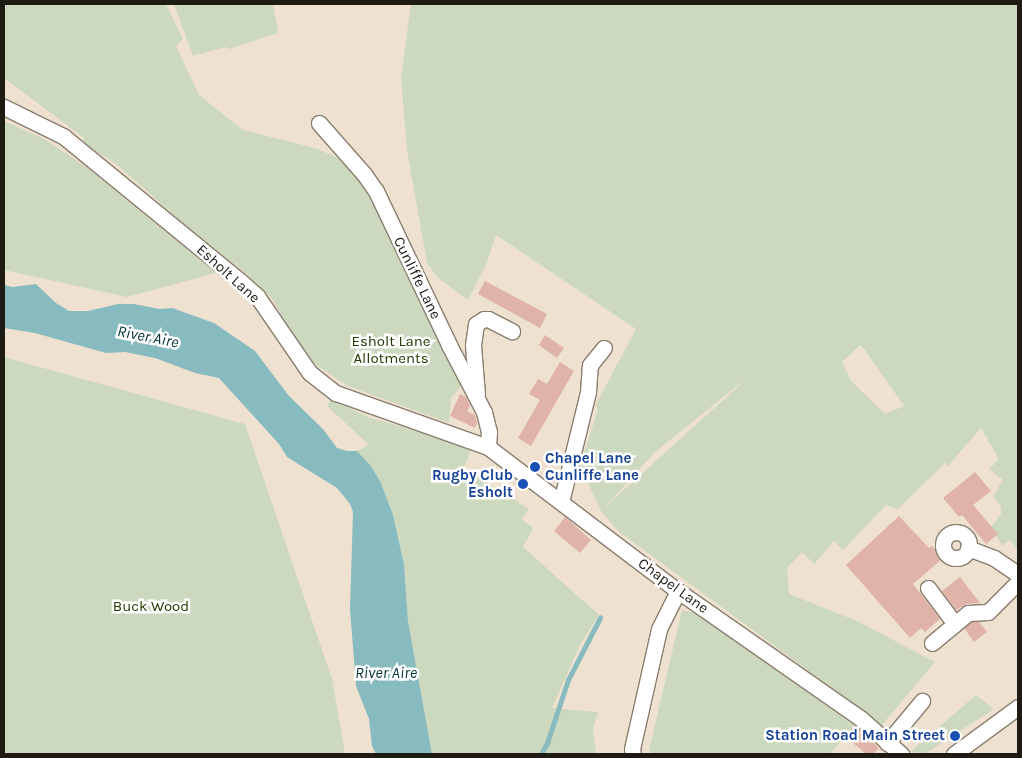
<!DOCTYPE html>
<html>
<head>
<meta charset="utf-8">
<style>
	body { margin:0 }
	#map { position:relative; width:1022px; height:758px; overflow:hidden; background:#efe1d0; font-family:Karla,sans-serif }
	div>[style] { position:absolute }
	.green>* { inset:0; background:#ccd9bf }
	.water>* { inset:0; background:#88bbc0 }
	.stream>* { height:4.5px; margin:-2.25px; padding:0 2.25px; transform-origin:2.25px; border-radius:2.25px; background:#88bbc0 }
	.building>* { inset:0; background:#e0b3a9 }
	.roads { filter:drop-shadow(1px 0 #8a7d6e) drop-shadow(-1px 0 #8a7d6e) drop-shadow(0 1px #8a7d6e) drop-shadow(0 -1px #8a7d6e) }
	.minor>* { height:15px; margin:-7.5px; padding:0 7.5px; transform-origin:7.5px; border-radius:7.5px; background:#fff }
	.minor>.ring { margin:-7.5px; padding:0; box-sizing:content-box; background:none; border:15px solid #fff; border-radius:50% }
	.dots>* { width:14px; height:14px; translate:-50% -50%; box-sizing:border-box; border:2px solid #fff; border-radius:50% }
	span { translate:-50% -50%; white-space:nowrap; text-align:center; line-height:1.15; -webkit-text-stroke:5px #fff; paint-order:stroke }
	.street-label { font-size:15px; color:#1e1a14 }
	.park-label { font-size:15px; color:#253a00 }
	.transit-label { font-size:15px; color:#164399; font-weight:700 }
	.left { translate:0 -50%; text-align:left }
	.right { translate:-100% -50%; text-align:right }
	.water-label { font-size:16px; color:#003135; font-style:italic }
	.frame { position:absolute; inset:0; border:5px solid #1e1a14; pointer-events:none }
</style>
</head>
<body>
<div id="map">
	<div class="green">
		<div style="clip-path:polygon(4px 4px,166px 4px,183px 39px,176px 46px,199px 95px,243px 130px,315px 148px,336px 157px,349px 168px,360px 182px,389px 231px,464px 383px,451px 398px,449px 423px,348px 386px,313px 363px,294px 337px,272px 299px,247px 274px,190px 229px,116px 164px,84px 143px,83px 137px,4px 78px)"></div>
		<div style="clip-path:polygon(174px 4px,273px 4px,278px 33px,230px 49px,225px 47px,193px 56px)"></div>
		<div style="clip-path:polygon(evenodd,411px 4px,1018px 4px,1018px 551px,1010px 540px,1002px 545px,991px 527px,1001px 514px,1001px 507px,993px 496px,1003px 480px,989px 469px,999px 459px,981px 428px,948px 466px,945px 463px,898px 509px,886px 505px,843px 550px,834px 541px,814px 564px,802px 552px,787px 568px,789px 594px,857px 621px,935px 662px,882px 725px,618px 531px,601px 511px,582px 471px,584px 453px,598px 409px,595px 406px,636px 329px,496px 235px,486px 265px,468px 300px,438px 278px,427px 263px,407px 150px,401px 77px,411px 4px,860px 345px,864px 349px,904px 406px,885px 414px,851px 381px,842px 362px,860px 345px,411px 4px,742px 382px,741px 384px,606px 506px,655px 452px,742px 382px)"></div>
		<div style="clip-path:polygon(4px 121px,46px 140px,86px 167px,216px 273px,127px 297px,4px 270px)"></div>
		<div style="clip-path:polygon(4px 357px,245px 424px,332px 679px,345px 754px,4px 754px)"></div>
		<div style="clip-path:polygon(331px 399px,368px 417px,472px 447px,464px 468px,529px 509px,522px 519px,533px 528px,523px 547px,599px 615px,581px 643px,552px 708px,598px 712px,593px 729px,596px 754px,432px 754px,408px 621px,404px 565px,370px 465px,357px 451px,369px 445px,327px 406px)"></div>
		<div style="clip-path:polygon(682px 610px,695px 613px,854px 725px,830px 754px,652px 754px,649px 750px)"></div>
		<div style="clip-path:polygon(976px 695px,994px 709px,926px 753px,910px 752px)"></div>
	</div>
	<div class="water">
		<div style="clip-path:polygon(36px 284px,56px 303px,69px 311px,88px 311px,118px 304px,134px 304px,159px 309px,172px 308px,214px 323px,255px 351px,289px 396px,323px 429px,337px 448px,347px 451px,357px 451px,370px 465px,380px 481px,393px 515px,404px 565px,408px 621px,432px 754px,376px 754px,372px 746px,369px 719px,356px 686px,350px 609px,353px 512px,350px 504px,337px 488px,287px 457px,279px 444px,219px 378px,195px 373px,155px 358px,125px 352px,106px 353px,35px 333px,4px 328px,4px 285px,13px 287px)"></div>
	</div>
	<div class="stream">
		<div style="left:541px;top:754px;width:13px;rotate:-61deg"></div>
		<div style="left:547px;top:743px;width:66px;rotate:-71.6deg"></div>
		<div style="left:568px;top:680px;width:70px;rotate:-62.7deg"></div>
	</div>
	<div class="building">
		<div style="clip-path:polygon(485px 281px,547px 314px,540px 328px,478px 294px)"></div>
		<div style="clip-path:polygon(545px 335px,564px 348px,557px 358px,539px 345px)"></div>
		<div style="clip-path:polygon(560px 362px,574px 371px,531px 446px,518px 438px,540px 400px,529px 394px,538px 379px,547px 384px)"></div>
		<div style="clip-path:polygon(460px 394px,466px 397px,470px 406px,467px 411px,475px 415px,477px 423px,475px 428px,450px 416px)"></div>
		<div style="clip-path:polygon(975px 472px,991px 491px,973px 505px,998px 534px,986px 544px,962px 515px,959px 517px,943px 498px)"></div>
		<div style="clip-path:polygon(899px 516px,929px 548px,932px 546px,943px 558px,913px 584px,940px 619px,925px 632px,921px 628px,910px 638px,846px 565px)"></div>
		<div style="clip-path:polygon(565px 517px,591px 540px,580px 553px,554px 531px)"></div>
		<div style="clip-path:polygon(960px 577px,980px 603px,967px 604px,956px 610px,942px 591px)"></div>
		<div style="clip-path:polygon(972px 622px,979px 622px,987px 632px,974px 642px,964px 628px)"></div>
		<div style="clip-path:polygon(854px 725px,879px 748px,873px 754px,866px 754px,845px 736px)"></div>
	</div>
	<div class="roads">
		<div class="minor">
			<div style="left:4px;top:107px;width:66px;rotate:26.2deg"></div>
			<div style="left:63px;top:136px;width:229px;rotate:39.3deg"></div>
			<div style="left:240px;top:281px;width:23px;rotate:41deg"></div>
			<div style="left:257px;top:296px;width:93px;rotate:55.5deg"></div>
			<div style="left:310px;top:373px;width:33px;rotate:38deg"></div>
			<div style="left:336px;top:393px;width:161px;rotate:19.6deg"></div>
			<div style="left:488px;top:447px;width:238px;rotate:37.2deg"></div>
			<div style="left:678px;top:591px;width:222px;rotate:34.9deg"></div>
			<div style="left:860px;top:718px;width:55px;rotate:41.3deg"></div>
			<div style="left:319px;top:123px;width:68px;rotate:48.6deg"></div>
			<div style="left:364px;top:174px;width:21px;rotate:55deg"></div>
			<div style="left:376px;top:191px;width:170px;rotate:64.6deg"></div>
			<div style="left:449px;top:345px;width:76px;rotate:62.4deg"></div>
			<div style="left:484px;top:412px;width:21px;rotate:76deg"></div>
			<div style="left:489px;top:432px;width:15px;rotate:94deg"></div>
			<div style="left:477px;top:394px;width:49px;rotate:-94.7deg"></div>
			<div style="left:473px;top:345px;width:21px;rotate:-82deg"></div>
			<div style="left:476px;top:324px;width:9px;rotate:-32deg"></div>
			<div style="left:484px;top:319px;width:4px"></div>
			<div style="left:488px;top:319px;width:27px;rotate:27deg"></div>
			<div style="left:561px;top:502px;width:113px;rotate:-76.2deg"></div>
			<div style="left:588px;top:392px;width:27px;rotate:-86deg"></div>
			<div style="left:590px;top:365px;width:22px;rotate:-51deg"></div>
			<div class="ring" style="left:943px;top:532px;width:11px;height:11px"></div>
			<div style="left:968px;top:548px;width:28px;rotate:21deg"></div>
			<div style="left:994px;top:558px;width:29px;rotate:34deg"></div>
			<div style="left:928px;top:588px;width:45px;rotate:53.1deg"></div>
			<div style="left:932px;top:643px;width:47px;rotate:-39.8deg"></div>
			<div style="left:968px;top:613px;width:20px;rotate:-3deg"></div>
			<div style="left:988px;top:612px;width:42px;rotate:-45deg"></div>
			<div style="left:887px;top:743px;width:55px;rotate:-50.2deg"></div>
			<div style="left:633px;top:754px;width:5px;rotate:-101deg"></div>
			<div style="left:632px;top:749px;width:123px;rotate:-77.3deg"></div>
			<div style="left:659px;top:629px;width:42px;rotate:-63.4deg"></div>
			<div style="left:954px;top:754px;width:79px;rotate:-36.3deg"></div>
		</div>
	</div>
	<div class="dots">
		<div style="left:535px;top:467px;background:#1a4fb4"></div>
		<div style="left:523px;top:484px;background:#1a4fb4"></div>
		<div style="left:955px;top:736px;background:#1a4fb4"></div>
	</div>
	<div class="street-label">
		<span style="left:228px;top:274px;rotate:42deg">Esholt Lane</span>
		<span style="left:417px;top:278px;rotate:64deg">Cunliffe Lane</span>
		<span style="left:673px;top:586px;rotate:36deg">Chapel Lane</span>
	</div>
	<div class="park-label">
		<span style="left:391px;top:350px">Esholt Lane<br>Allotments</span>
		<span style="left:151px;top:607px">Buck Wood</span>
	</div>
	<div class="transit-label">
		<span class="left" style="left:545px;top:467px">Chapel Lane<br>Cunliffe Lane</span>
		<span class="right" style="left:513px;top:484px">Rugby Club<br>Esholt</span>
		<span class="right" style="left:945px;top:736px">Station Road Main Street</span>
	</div>
	<div class="water-label">
		<span style="left:148px;top:337px;rotate:11deg">River Aire</span>
		<span style="left:386px;top:673px">River Aire</span>
	</div>
	<div class="frame"></div>
</div>
</body>
</html>
